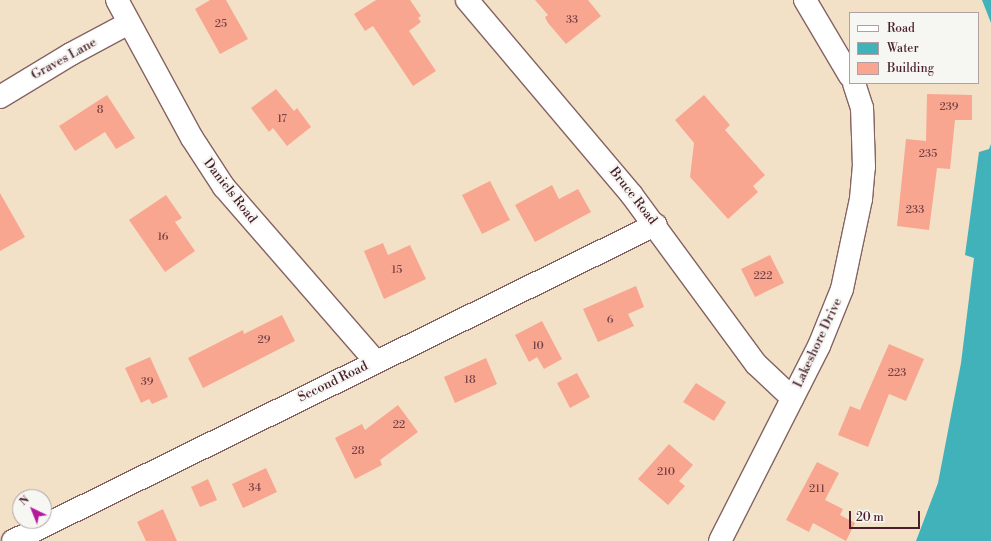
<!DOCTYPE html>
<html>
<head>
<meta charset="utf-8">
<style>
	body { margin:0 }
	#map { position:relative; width:991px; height:541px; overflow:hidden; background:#f3e1c7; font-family:"Libre Bodoni",serif }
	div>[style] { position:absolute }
	.water>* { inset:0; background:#41b1ba }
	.building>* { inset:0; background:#f9a690 }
	.roads { filter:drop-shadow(1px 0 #856362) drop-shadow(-1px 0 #856362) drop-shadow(0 1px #856362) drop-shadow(0 -1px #856362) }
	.minor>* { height:22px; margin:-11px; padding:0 11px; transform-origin:11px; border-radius:11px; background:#fff }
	span { translate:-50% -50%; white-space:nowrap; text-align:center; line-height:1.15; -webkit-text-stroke:4px #f6f6f2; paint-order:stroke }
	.number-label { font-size:11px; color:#764144 }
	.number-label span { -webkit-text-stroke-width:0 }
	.street-label { font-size:13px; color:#4a1f2b }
	.legend { position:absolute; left:849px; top:12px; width:130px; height:72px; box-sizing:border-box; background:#f6f6f2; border:1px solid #b1a0a2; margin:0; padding:5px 7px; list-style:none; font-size:12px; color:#4a1f2b }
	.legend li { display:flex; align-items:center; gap:8px; height:20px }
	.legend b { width:20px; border:1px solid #b1a0a2 }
	.north { position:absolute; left:12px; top:489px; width:40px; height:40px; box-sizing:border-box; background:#f6f6f2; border:1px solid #b1a0a2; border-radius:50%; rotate:317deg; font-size:11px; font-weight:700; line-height:16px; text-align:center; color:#4a1f2b }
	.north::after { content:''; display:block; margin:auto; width:14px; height:18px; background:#b5179e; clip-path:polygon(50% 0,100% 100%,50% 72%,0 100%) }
	.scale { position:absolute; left:849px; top:511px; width:71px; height:18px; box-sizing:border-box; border:2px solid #4a1f2b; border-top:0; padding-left:5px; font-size:12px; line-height:14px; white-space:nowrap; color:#4a1f2b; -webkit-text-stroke:3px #f6f6f2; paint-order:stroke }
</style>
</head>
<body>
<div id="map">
	<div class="water">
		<div style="clip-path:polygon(982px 0,991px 0,991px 25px,991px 23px)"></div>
		<div style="clip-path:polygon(991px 144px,991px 541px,916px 541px,938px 483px,961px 363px,974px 258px,965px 255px,979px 152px,989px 149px)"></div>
	</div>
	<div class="building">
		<div style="clip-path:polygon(210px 0,226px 0,248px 39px,220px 54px,195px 9px)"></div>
		<div style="clip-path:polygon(376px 0,410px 0,421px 16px,418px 18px,421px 22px,409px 31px,436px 71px,413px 86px,373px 26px,365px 31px,354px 14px)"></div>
		<div style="clip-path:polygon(535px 0,588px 0,601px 16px,566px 44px,548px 23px,545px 17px,548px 15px)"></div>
		<div style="clip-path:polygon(276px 89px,294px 111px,297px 108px,311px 127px,287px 146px,273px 128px,269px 132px,251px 108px)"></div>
		<div style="clip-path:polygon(927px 94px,972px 95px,972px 120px,955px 120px,950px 169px,937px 168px,929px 230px,897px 226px,906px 139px,926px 141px)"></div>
		<div style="clip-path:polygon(107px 95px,135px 138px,116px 149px,105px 132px,75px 151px,59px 126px)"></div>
		<div style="clip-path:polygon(704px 95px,730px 125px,725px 130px,765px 175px,753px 186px,758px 192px,728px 219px,690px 177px,694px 143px,675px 120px)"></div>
		<div style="clip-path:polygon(490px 181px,510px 220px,482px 234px,462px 195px)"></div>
		<div style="clip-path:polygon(552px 185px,559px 199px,578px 189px,591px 212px,535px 242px,515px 205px)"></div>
		<div style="clip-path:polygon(0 193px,25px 237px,0 251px)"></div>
		<div style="clip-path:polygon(166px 195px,182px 218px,175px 222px,195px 251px,165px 272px,129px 220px)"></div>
		<div style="clip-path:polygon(383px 243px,388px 255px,410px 245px,426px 279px,384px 299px,364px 251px)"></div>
		<div style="clip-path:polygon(770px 255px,784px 283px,755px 297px,741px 269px)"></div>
		<div style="clip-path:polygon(636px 286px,644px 307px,628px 314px,634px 326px,598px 342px,583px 309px)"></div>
		<div style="clip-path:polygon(282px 315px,295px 341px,203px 388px,188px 358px,243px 330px,244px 334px)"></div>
		<div style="clip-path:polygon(542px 321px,562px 359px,544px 369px,537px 357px,529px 362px,515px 335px)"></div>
		<div style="clip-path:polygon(889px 344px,924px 359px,906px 401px,889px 394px,868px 447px,838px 435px,850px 406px,860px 410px)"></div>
		<div style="clip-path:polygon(150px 357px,168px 397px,152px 404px,149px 399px,141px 403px,125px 368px)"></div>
		<div style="clip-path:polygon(486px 358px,497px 384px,455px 403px,444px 377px)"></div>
		<div style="clip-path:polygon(577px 373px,590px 397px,570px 408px,557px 383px)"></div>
		<div style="clip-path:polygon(696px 383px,726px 402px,714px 421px,683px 402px)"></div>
		<div style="clip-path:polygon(398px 405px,418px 432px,380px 460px,382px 465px,355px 479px,335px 438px,362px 424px,365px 430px)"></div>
		<div style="clip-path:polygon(669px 444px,693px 465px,679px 481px,685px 486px,668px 505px,638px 479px)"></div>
		<div style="clip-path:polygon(817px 462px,839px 473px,825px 500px,843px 509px,840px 515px,855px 523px,846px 541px,813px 523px,809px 532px,786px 520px)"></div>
		<div style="clip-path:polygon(266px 468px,277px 492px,243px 508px,232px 484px)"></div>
		<div style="clip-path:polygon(208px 479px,217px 500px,200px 507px,191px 487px)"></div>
		<div style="clip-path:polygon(163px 509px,177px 541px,146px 541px,137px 522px)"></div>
	</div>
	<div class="roads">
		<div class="minor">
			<div style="left:117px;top:0;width:157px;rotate:61.5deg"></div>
			<div style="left:192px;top:138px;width:59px;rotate:56.9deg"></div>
			<div style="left:224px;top:187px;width:230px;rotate:49deg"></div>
			<div style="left:467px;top:0;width:254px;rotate:49.8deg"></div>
			<div style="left:631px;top:194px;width:211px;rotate:53.7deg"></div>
			<div style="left:756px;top:364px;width:50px;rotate:43.4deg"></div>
			<div style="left:805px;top:0;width:88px;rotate:59.4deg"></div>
			<div style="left:0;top:97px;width:83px;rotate:-31.2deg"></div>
			<div style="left:71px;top:54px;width:66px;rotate:-28.1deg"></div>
			<div style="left:13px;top:541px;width:716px;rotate:-26.21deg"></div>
			<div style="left:720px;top:541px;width:219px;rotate:-63.1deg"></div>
			<div style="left:819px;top:346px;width:61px;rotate:-68deg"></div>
			<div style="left:842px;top:289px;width:92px;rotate:-78.1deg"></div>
			<div style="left:861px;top:199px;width:32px;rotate:-85deg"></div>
			<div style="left:864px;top:167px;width:59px;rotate:-91.9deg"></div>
			<div style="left:862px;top:108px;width:26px;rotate:-108deg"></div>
		</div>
	</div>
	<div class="number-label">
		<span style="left:572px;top:20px">33</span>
		<span style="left:221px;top:24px">25</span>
		<span style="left:949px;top:107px">239</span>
		<span style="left:100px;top:110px">8</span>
		<span style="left:282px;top:119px">17</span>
		<span style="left:928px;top:154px">235</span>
		<span style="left:915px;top:210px">233</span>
		<span style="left:163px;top:237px">16</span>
		<span style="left:397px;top:270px">15</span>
		<span style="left:763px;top:276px">222</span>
		<span style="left:610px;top:320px">6</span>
		<span style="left:264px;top:340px">29</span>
		<span style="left:538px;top:346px">10</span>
		<span style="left:897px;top:373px">223</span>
		<span style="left:470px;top:380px">18</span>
		<span style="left:147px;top:382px">39</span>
		<span style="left:399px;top:425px">22</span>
		<span style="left:358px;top:451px">28</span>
		<span style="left:666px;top:472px">210</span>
		<span style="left:255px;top:488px">34</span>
		<span style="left:817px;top:489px">211</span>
	</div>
	<div class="street-label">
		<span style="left:64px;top:59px;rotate:-29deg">Graves Lane</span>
		<span style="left:230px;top:191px;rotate:52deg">Daniels Road</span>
		<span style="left:633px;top:196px;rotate:52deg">Bruce Road</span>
		<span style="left:818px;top:343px;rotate:-65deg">Lakeshore Drive</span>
		<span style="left:333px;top:382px;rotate:-26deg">Second Road</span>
	</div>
	<ul class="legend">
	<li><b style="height:5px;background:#fff"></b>Road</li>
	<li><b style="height:11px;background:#41b1ba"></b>Water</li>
	<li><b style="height:11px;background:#f9a690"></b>Building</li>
	</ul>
	<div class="north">N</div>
	<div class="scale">20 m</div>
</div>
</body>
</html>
